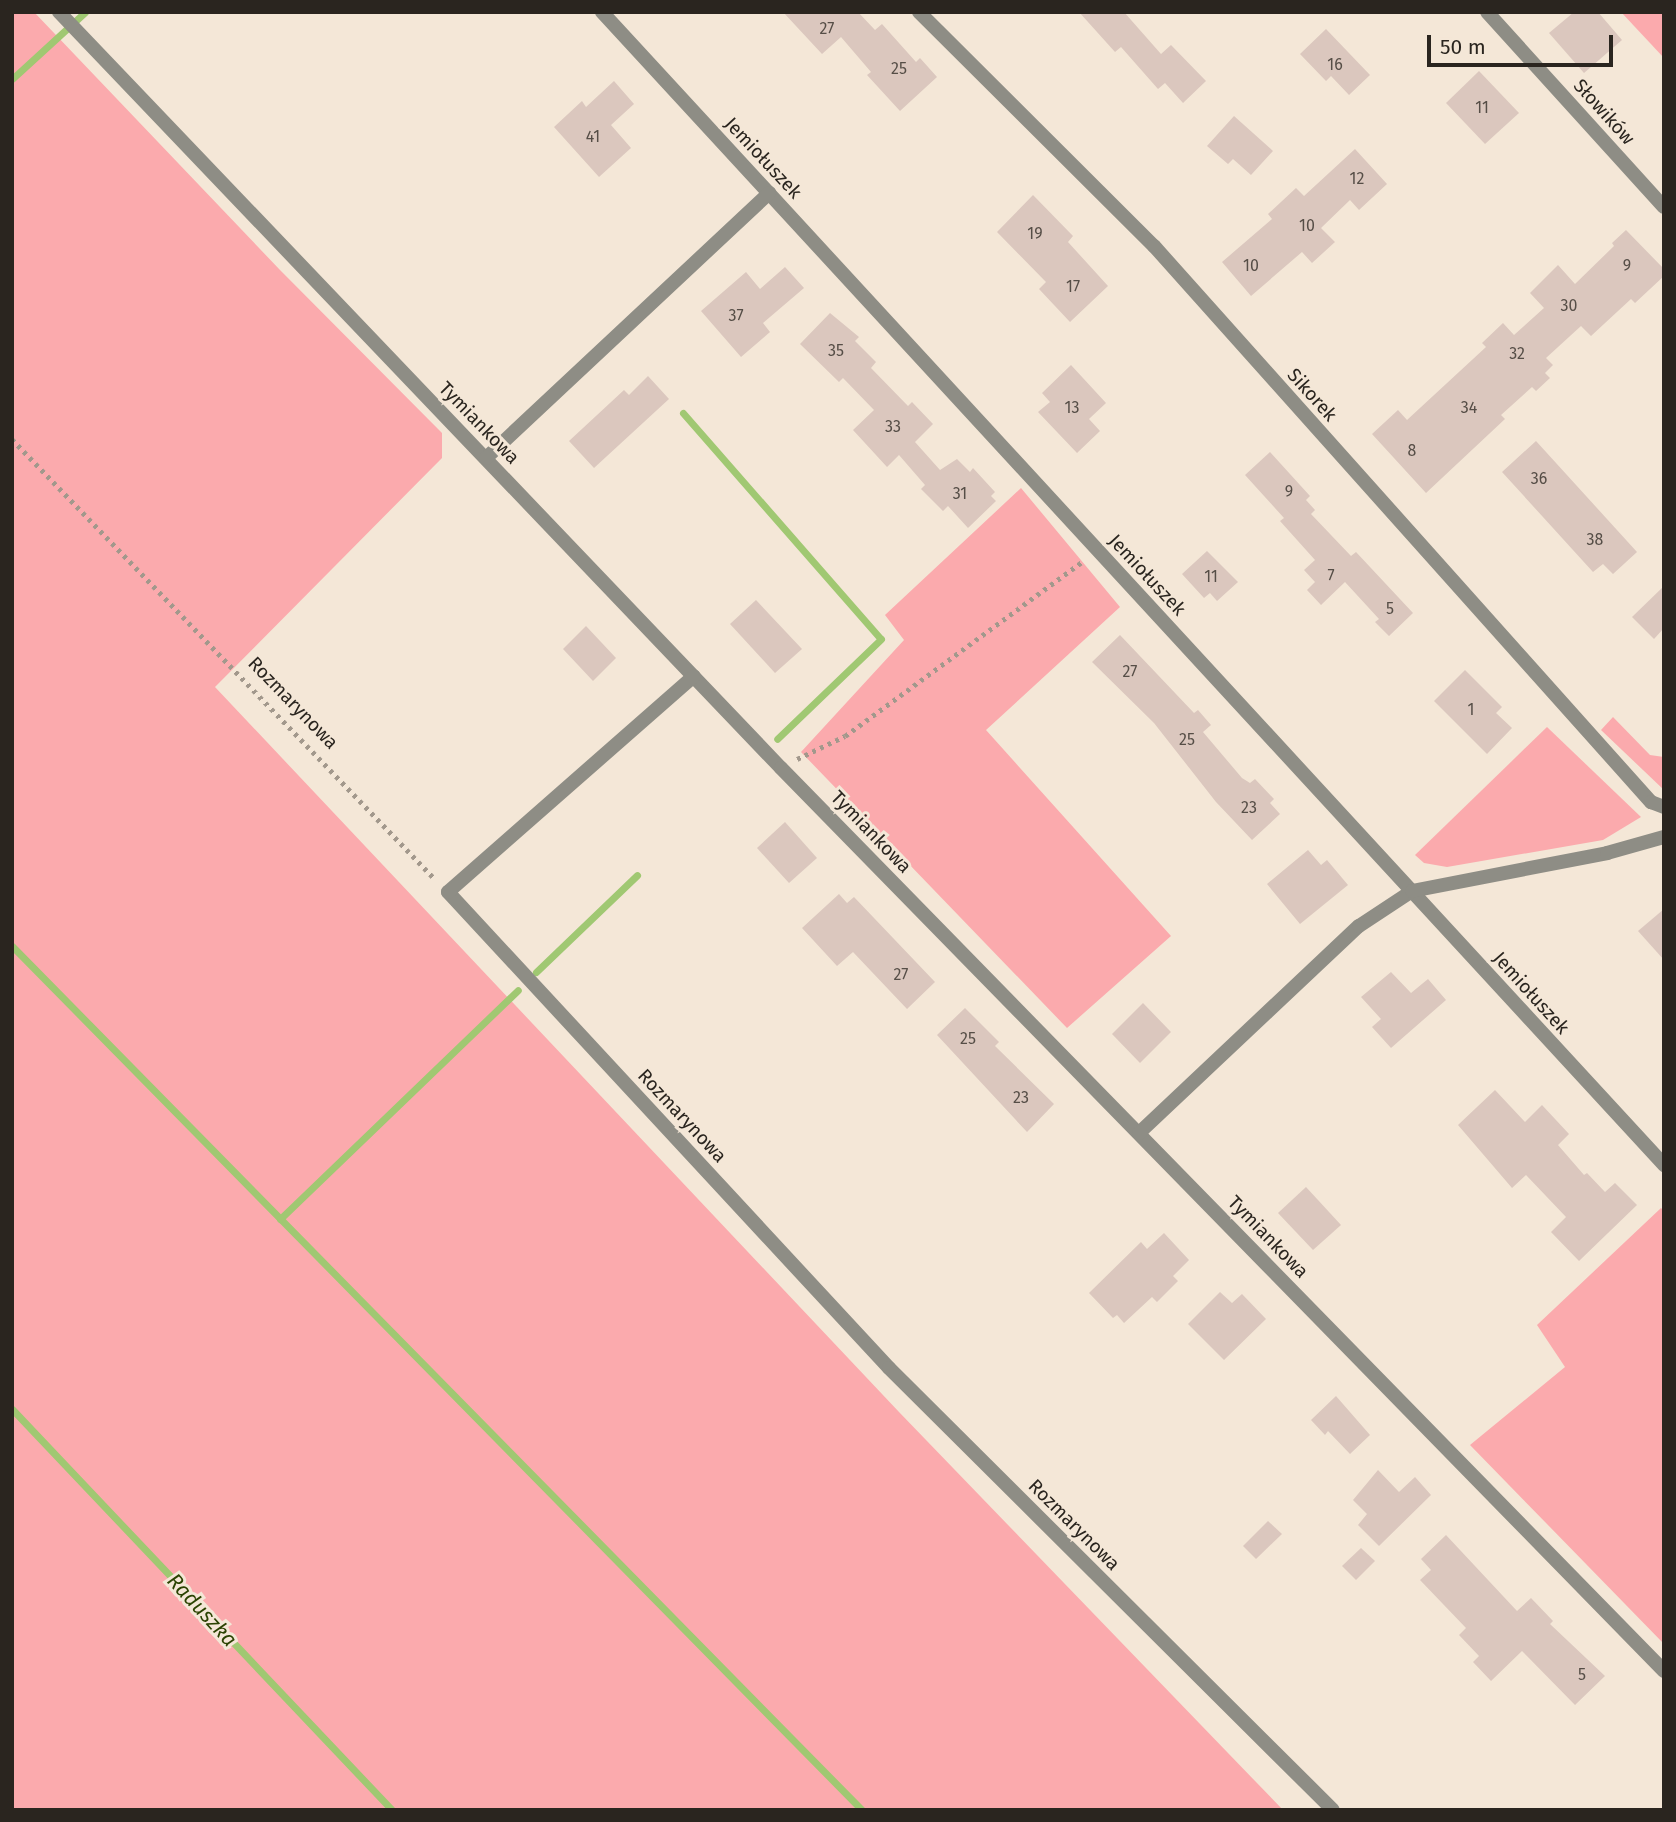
<!DOCTYPE html>
<html>
<head>
<meta charset="utf-8">
<style>
	body { margin:0 }
	#map { position:relative; width:1676px; height:1822px; overflow:hidden; background:#f4e7d7; font-family:"Fira Sans",sans-serif }
	div>[style] { position:absolute }
	.green>* { inset:0; background:#fbaaad }
	.stream>* { height:7px; margin:-3.5px; padding:0 3.5px; transform-origin:3.5px; border-radius:3.5px; background:#a0c872 }
	.building>* { inset:0; background:#dbc7be }
	.path>* { height:4.5px; margin-top:-2.25px; transform-origin:0; background:repeating-linear-gradient(90deg,#a2988c 0 3.5px,transparent 0 8.5px) }
	.service>* { height:14px; margin:-7px; padding:0 7px; transform-origin:7px; border-radius:7px; background:#8e8d85 }
	.minor>* { height:14px; margin:-7px; padding:0 7px; transform-origin:7px; border-radius:7px; background:#8e8d85 }
	span { translate:-50% -50%; white-space:nowrap; text-align:center; line-height:1.15; -webkit-text-stroke:6px #f4e7d7; paint-order:stroke }
	.number-label { font-size:16px; color:#564e47 }
	.number-label span { -webkit-text-stroke-width:0 }
	.street-label { font-size:19px; color:#2a251f }
	.water-label { font-size:21px; color:#2b4302; font-style:italic }
	.frame { position:absolute; inset:0; border:14px solid #2a251f; pointer-events:none }
	.scale { position:absolute; left:1427px; top:35px; width:186px; height:32px; box-sizing:border-box; border:4px solid #2a251f; border-top:0; padding-left:9px; font-size:21px; line-height:24px; white-space:nowrap; color:#2a251f; -webkit-text-stroke:5px #f4e7d7; paint-order:stroke }
</style>
</head>
<body>
<div id="map">
	<div class="green">
		<div style="clip-path:polygon(12px 12px,34px 12px,280px 270px,442px 433px,442px 458px,215px 687px,899px 1412px,1283px 1810px,12px 1810px)"></div>
		<div style="clip-path:polygon(1621px 12px,1664px 12px,1664px 58px)"></div>
		<div style="clip-path:polygon(1021px 488px,1120px 607px,986px 730px,1171px 936px,1067px 1028px,801px 752px,904px 640px,885px 615px)"></div>
		<div style="clip-path:polygon(1613px 717px,1650px 755px,1664px 757px,1664px 790px,1601px 730px)"></div>
		<div style="clip-path:polygon(1547px 727px,1641px 817px,1603px 840px,1447px 867px,1424px 863px,1415px 855px)"></div>
		<div style="clip-path:polygon(1661px 1208px,1664px 1211px,1664px 1644px,1470px 1445px,1565px 1367px,1537px 1325px)"></div>
	</div>
	<div class="stream">
		<div style="left:12px;top:79px;width:99px;rotate:-42.5deg"></div>
		<div style="left:683px;top:413px;width:300px;rotate:48.8deg"></div>
		<div style="left:881px;top:639px;width:144px;rotate:136.1deg"></div>
		<div style="left:12px;top:946px;width:1212px;rotate:45.47deg"></div>
		<div style="left:536px;top:972px;width:140px;rotate:-43.8deg"></div>
		<div style="left:280px;top:1219px;width:330px;rotate:-43.9deg"></div>
		<div style="left:12px;top:1409px;width:552px;rotate:46.54deg"></div>
	</div>
	<div class="building">
		<div style="clip-path:polygon(783px 12px,858px 12px,875px 30px,882px 24px,916px 62px,920px 58px,937px 77px,900px 111px,867px 75px,871px 72px,841px 37px,822px 54px)"></div>
		<div style="clip-path:polygon(1079px 12px,1124px 12px,1161px 54px,1171px 45px,1206px 81px,1183px 103px,1165px 83px,1158px 89px,1121px 47px,1115px 52px)"></div>
		<div style="clip-path:polygon(1574px 12px,1598px 12px,1622px 40px,1584px 73px,1549px 33px)"></div>
		<div style="clip-path:polygon(1326px 29px,1370px 75px,1349px 95px,1331px 76px,1326px 81px,1300px 54px)"></div>
		<div style="clip-path:polygon(1479px 71px,1519px 113px,1485px 144px,1446px 103px)"></div>
		<div style="clip-path:polygon(614px 81px,634px 104px,611px 125px,631px 148px,599px 177px,554px 127px,582px 101px,586px 107px)"></div>
		<div style="clip-path:polygon(1234px 116px,1273px 151px,1251px 175px,1233px 159px,1228px 164px,1207px 146px)"></div>
		<div style="clip-path:polygon(1355px 149px,1387px 184px,1359px 210px,1350px 200px,1321px 228px,1335px 242px,1312px 263px,1302px 252px,1251px 296px,1222px 262px,1272px 219px,1268px 214px,1296px 188px,1304px 196px)"></div>
		<div style="clip-path:polygon(1033px 195px,1073px 236px,1068px 242px,1108px 286px,1070px 322px,1039px 289px,1046px 282px,997px 232px)"></div>
		<div style="clip-path:polygon(1626px 230px,1664px 269px,1664px 276px,1635px 303px,1631px 299px,1591px 336px,1581px 326px,1546px 358px,1553px 365px,1545px 373px,1550px 378px,1536px 391px,1532px 387px,1501px 415px,1505px 419px,1426px 493px,1372px 434px,1398px 410px,1407px 420px,1486px 347px,1482px 343px,1503px 323px,1514px 335px,1544px 308px,1530px 293px,1558px 265px,1575px 284px,1614px 246px,1612px 243px)"></div>
		<div style="clip-path:polygon(785px 267px,804px 288px,763px 323px,770px 332px,741px 357px,701px 311px,746px 272px,760px 289px)"></div>
		<div style="clip-path:polygon(830px 313px,859px 337px,855px 341px,876px 362px,871px 368px,908px 406px,912px 402px,933px 424px,915px 442px,940px 470px,957px 459px,970px 472px,973px 468px,995px 492px,991px 496px,996px 501px,968px 528px,948px 506px,943px 511px,921px 489px,925px 485px,899px 455px,887px 467px,853px 430px,874px 410px,843px 378px,839px 382px,800px 344px)"></div>
		<div style="clip-path:polygon(1071px 365px,1106px 403px,1089px 419px,1100px 431px,1077px 453px,1038px 412px,1050px 402px,1042px 393px)"></div>
		<div style="clip-path:polygon(648px 376px,669px 399px,594px 468px,569px 441px,624px 390px,629px 395px)"></div>
		<div style="clip-path:polygon(1536px 441px,1637px 552px,1613px 574px,1603px 564px,1593px 572px,1502px 472px)"></div>
		<div style="clip-path:polygon(1270px 452px,1310px 496px,1306px 500px,1315px 510px,1311px 514px,1351px 556px,1356px 552px,1413px 613px,1389px 636px,1375px 622px,1379px 619px,1345px 582px,1321px 605px,1307px 590px,1315px 582px,1304px 570px,1315px 560px,1280px 521px,1284px 518px,1245px 475px)"></div>
		<div style="clip-path:polygon(1207px 551px,1238px 582px,1217px 601px,1210px 593px,1204px 598px,1182px 574px)"></div>
		<div style="clip-path:polygon(1664px 586px,1664px 628px,1654px 639px,1632px 617px)"></div>
		<div style="clip-path:polygon(756px 600px,802px 649px,775px 673px,730px 624px)"></div>
		<div style="clip-path:polygon(586px 626px,616px 658px,593px 681px,563px 649px)"></div>
		<div style="clip-path:polygon(1120px 635px,1194px 713px,1198px 710px,1211px 725px,1203px 732px,1242px 778px,1250px 783px,1255px 779px,1274px 799px,1270px 803px,1280px 814px,1252px 840px,1216px 802px,1154px 723px,1092px 662px)"></div>
		<div style="clip-path:polygon(1465px 670px,1502px 707px,1496px 713px,1512px 728px,1487px 754px,1434px 701px)"></div>
		<div style="clip-path:polygon(785px 822px,817px 858px,789px 883px,757px 848px)"></div>
		<div style="clip-path:polygon(1308px 850px,1321px 865px,1327px 860px,1348px 885px,1300px 924px,1267px 884px)"></div>
		<div style="clip-path:polygon(839px 894px,847px 903px,854px 897px,935px 982px,907px 1009px,853px 952px,837px 966px,802px 928px)"></div>
		<div style="clip-path:polygon(1664px 909px,1664px 960px,1638px 931px)"></div>
		<div style="clip-path:polygon(1391px 972px,1411px 993px,1428px 979px,1446px 1000px,1391px 1048px,1372px 1027px,1381px 1019px,1361px 997px)"></div>
		<div style="clip-path:polygon(1143px 1003px,1171px 1032px,1140px 1063px,1112px 1034px)"></div>
		<div style="clip-path:polygon(965px 1008px,999px 1042px,995px 1046px,1054px 1104px,1027px 1132px,937px 1035px)"></div>
		<div style="clip-path:polygon(1495px 1090px,1525px 1122px,1542px 1105px,1569px 1134px,1558px 1145px,1584px 1175px,1587px 1173px,1605px 1192px,1615px 1183px,1637px 1205px,1579px 1261px,1551px 1232px,1566px 1217px,1526px 1175px,1512px 1188px,1458px 1125px)"></div>
		<div style="clip-path:polygon(1306px 1187px,1341px 1225px,1313px 1250px,1278px 1213px)"></div>
		<div style="clip-path:polygon(1164px 1233px,1189px 1260px,1173px 1276px,1178px 1281px,1157px 1302px,1152px 1297px,1124px 1323px,1117px 1315px,1113px 1318px,1089px 1293px,1141px 1242px,1147px 1249px)"></div>
		<div style="clip-path:polygon(1220px 1292px,1232px 1303px,1242px 1294px,1266px 1319px,1224px 1360px,1188px 1324px)"></div>
		<div style="clip-path:polygon(1336px 1396px,1370px 1435px,1350px 1454px,1328px 1431px,1325px 1435px,1311px 1420px)"></div>
		<div style="clip-path:polygon(1378px 1470px,1399px 1492px,1415px 1477px,1431px 1495px,1379px 1546px,1358px 1525px,1367px 1514px,1353px 1500px)"></div>
		<div style="clip-path:polygon(1268px 1521px,1282px 1534px,1256px 1559px,1243px 1546px)"></div>
		<div style="clip-path:polygon(1446px 1535px,1517px 1611px,1531px 1598px,1553px 1621px,1550px 1624px,1605px 1676px,1575px 1705px,1522px 1651px,1491px 1681px,1473px 1662px,1479px 1656px,1459px 1635px,1466px 1628px,1420px 1580px,1431px 1570px,1421px 1559px)"></div>
		<div style="clip-path:polygon(1361px 1548px,1375px 1561px,1356px 1580px,1342px 1566px)"></div>
	</div>
	<div class="path">
		<div style="left:12px;top:439px;width:610px;rotate:46.13deg"></div>
		<div style="left:797px;top:759px;width:53px;rotate:-25.6deg"></div>
		<div style="left:845px;top:736px;width:295px;rotate:-36.3deg"></div>
	</div>
	<div class="service">
		<div style="left:448px;top:892px;width:649px;rotate:47.19deg"></div>
		<div style="left:889px;top:1368px;width:626px;rotate:44.87deg"></div>
	</div>
	<div class="minor">
		<div style="left:59px;top:12px;width:1045px;rotate:46.32deg"></div>
		<div style="left:781px;top:768px;width:1263px;rotate:45.64deg"></div>
		<div style="left:602px;top:12px;width:1568px;rotate:47.35deg"></div>
		<div style="left:919px;top:12px;width:332px;rotate:44.9deg"></div>
		<div style="left:1154px;top:246px;width:746px;rotate:48.21deg"></div>
		<div style="left:1651px;top:802px;width:14px;rotate:21deg"></div>
		<div style="left:1487px;top:12px;width:263px;rotate:47.8deg"></div>
		<div style="left:486px;top:458px;width:388px;rotate:-43.1deg"></div>
		<div style="left:448px;top:892px;width:327px;rotate:-41.3deg"></div>
		<div style="left:1139px;top:1133px;width:302px;rotate:-43.3deg"></div>
		<div style="left:1359px;top:926px;width:64px;rotate:-33.4deg"></div>
		<div style="left:1412px;top:891px;width:199px;rotate:-11deg"></div>
		<div style="left:1607px;top:853px;width:59px;rotate:-15.7deg"></div>
	</div>
	<div class="number-label">
		<span style="left:827px;top:29px">27</span>
		<span style="left:1335px;top:65px">16</span>
		<span style="left:899px;top:69px">25</span>
		<span style="left:1482px;top:108px">11</span>
		<span style="left:593px;top:137px">41</span>
		<span style="left:1357px;top:179px">12</span>
		<span style="left:1307px;top:226px">10</span>
		<span style="left:1035px;top:234px">19</span>
		<span style="left:1251px;top:266px">10</span>
		<span style="left:1627px;top:266px">9</span>
		<span style="left:1073px;top:287px">17</span>
		<span style="left:1569px;top:306px">30</span>
		<span style="left:736px;top:316px">37</span>
		<span style="left:836px;top:351px">35</span>
		<span style="left:1517px;top:354px">32</span>
		<span style="left:1072px;top:408px">13</span>
		<span style="left:1469px;top:408px">34</span>
		<span style="left:893px;top:427px">33</span>
		<span style="left:1412px;top:451px">8</span>
		<span style="left:1539px;top:479px">36</span>
		<span style="left:1289px;top:492px">9</span>
		<span style="left:960px;top:494px">31</span>
		<span style="left:1595px;top:540px">38</span>
		<span style="left:1331px;top:576px">7</span>
		<span style="left:1211px;top:577px">11</span>
		<span style="left:1390px;top:609px">5</span>
		<span style="left:1130px;top:672px">27</span>
		<span style="left:1471px;top:710px">1</span>
		<span style="left:1187px;top:740px">25</span>
		<span style="left:1249px;top:808px">23</span>
		<span style="left:901px;top:975px">27</span>
		<span style="left:968px;top:1039px">25</span>
		<span style="left:1021px;top:1098px">23</span>
		<span style="left:1582px;top:1675px">5</span>
	</div>
	<div class="street-label">
		<span style="left:1604px;top:112px;rotate:48deg">Słowików</span>
		<span style="left:763px;top:158px;rotate:47deg">Jemiołuszek</span>
		<span style="left:1312px;top:395px;rotate:48deg">Sikorek</span>
		<span style="left:479px;top:423px;rotate:46deg">Tymiankowa</span>
		<span style="left:1147px;top:575px;rotate:47deg">Jemiołuszek</span>
		<span style="left:293px;top:703px;rotate:46deg">Rozmarynowa</span>
		<span style="left:871px;top:832px;rotate:46deg">Tymiankowa</span>
		<span style="left:1531px;top:993px;rotate:48deg">Jemiołuszek</span>
		<span style="left:682px;top:1116px;rotate:47deg">Rozmarynowa</span>
		<span style="left:1268px;top:1237px;rotate:46deg">Tymiankowa</span>
		<span style="left:1074px;top:1525px;rotate:45deg">Rozmarynowa</span>
	</div>
	<div class="water-label">
		<span style="left:202px;top:1610px;rotate:47deg">Raduszka</span>
	</div>
	<div class="frame"></div>
	<div class="scale">50 m</div>
</div>
</body>
</html>
